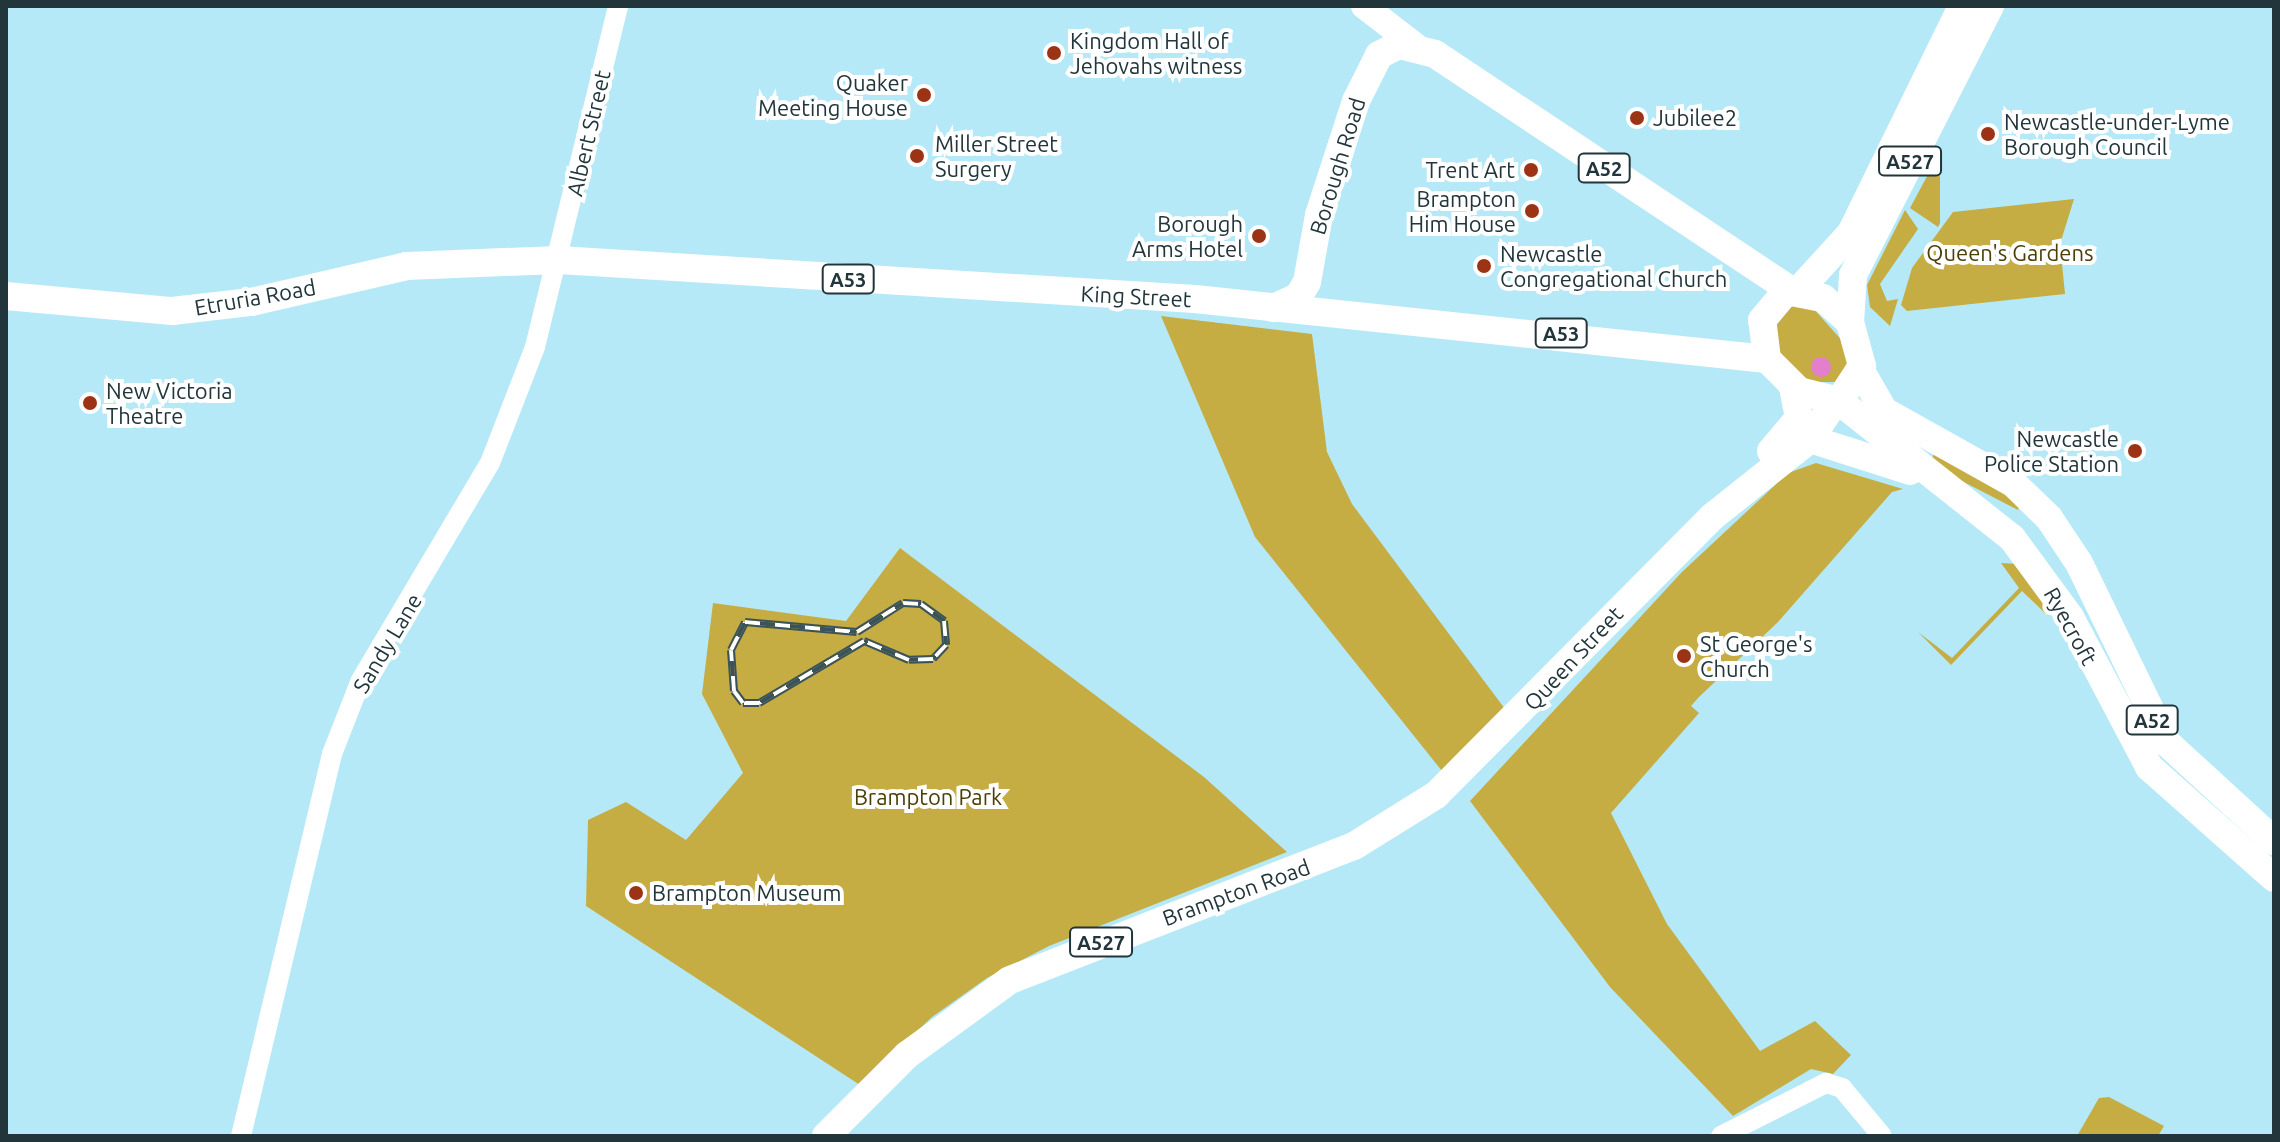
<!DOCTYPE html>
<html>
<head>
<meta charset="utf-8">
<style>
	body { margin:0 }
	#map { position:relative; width:2280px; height:1142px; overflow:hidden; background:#b6e9f7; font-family:Ubuntu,sans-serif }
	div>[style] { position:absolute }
	.green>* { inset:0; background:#c5ad43 }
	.water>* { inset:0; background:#e37fcb }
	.round { border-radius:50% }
	.tertiary>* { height:20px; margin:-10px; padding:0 10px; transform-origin:10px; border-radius:10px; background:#fff }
	.primary>* { height:26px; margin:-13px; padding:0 13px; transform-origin:13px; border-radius:13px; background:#fff }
	.trunk>* { height:28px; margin:-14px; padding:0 14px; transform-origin:14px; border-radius:14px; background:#fff }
	.rail>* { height:8px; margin-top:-4px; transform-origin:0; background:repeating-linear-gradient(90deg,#fff 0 15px,#3a535b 0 30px); box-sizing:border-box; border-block:2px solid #3a535b }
	.dots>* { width:22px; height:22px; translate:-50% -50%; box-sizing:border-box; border:4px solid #fff; border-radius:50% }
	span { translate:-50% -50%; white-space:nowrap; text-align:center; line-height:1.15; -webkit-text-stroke:8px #fff; paint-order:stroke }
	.shield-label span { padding:2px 6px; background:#fff; border:2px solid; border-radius:6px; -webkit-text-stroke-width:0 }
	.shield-label { font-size:20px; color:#21353b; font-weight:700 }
	.poi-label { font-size:22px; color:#21353b }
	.left { translate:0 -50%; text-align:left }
	.right { translate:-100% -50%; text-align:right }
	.street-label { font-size:22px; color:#21353b }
	.park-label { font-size:22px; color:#4b3f05 }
	.frame { position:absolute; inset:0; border:8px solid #21353b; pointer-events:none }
</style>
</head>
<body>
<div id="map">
	<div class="green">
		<div style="clip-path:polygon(1940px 152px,1940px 223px,1938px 227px,1910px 208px)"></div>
		<div style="clip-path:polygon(2074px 199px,2060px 244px,2065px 294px,1907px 311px,1901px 305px,1912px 268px,1953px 212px)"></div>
		<div style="clip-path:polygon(1905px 210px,1918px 229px,1880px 284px,1887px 301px,1898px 299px,1890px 326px,1870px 307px,1867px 285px)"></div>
		<div style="clip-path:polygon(1793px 305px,1813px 308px,1846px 345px,1849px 363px,1835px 382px,1806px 382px,1777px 351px,1774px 328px)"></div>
		<div style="clip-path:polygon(1161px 316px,1312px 334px,1327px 452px,1352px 504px,1505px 709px,1442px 771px,1255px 537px)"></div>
		<div style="clip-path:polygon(1935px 452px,1967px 467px,2020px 504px,2018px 510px,1929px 464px)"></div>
		<div style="clip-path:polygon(1816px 463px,1903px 489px,1892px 492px,1778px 622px,1699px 697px,1691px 706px,1699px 713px,1611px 813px,1667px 924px,1760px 1051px,1815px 1021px,1851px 1055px,1833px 1074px,1811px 1069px,1733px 1116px,1610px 987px,1470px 801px,1682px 572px,1788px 473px)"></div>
		<div style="clip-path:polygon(900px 548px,1204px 777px,1287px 852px,1049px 946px,987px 978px,932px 1017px,860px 1085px,586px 906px,588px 820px,626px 802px,686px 840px,743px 773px,702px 694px,713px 603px,846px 621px)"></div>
		<div style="clip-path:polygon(2001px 563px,2018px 564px,2052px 611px,2047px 615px,2022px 591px,1951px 665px,1918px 632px,1952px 658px,2019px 588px)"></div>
		<div style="clip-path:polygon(2109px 1097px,2164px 1126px,2158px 1136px,2077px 1136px,2099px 1098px)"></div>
	</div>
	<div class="water">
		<div class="round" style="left:1811px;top:357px;width:20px;height:20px"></div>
	</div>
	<div class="tertiary">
		<div style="left:241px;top:1136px;width:393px;rotate:-76.6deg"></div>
		<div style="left:332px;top:754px;width:79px;rotate:-68.6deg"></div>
		<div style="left:361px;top:680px;width:252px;rotate:-59.3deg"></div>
		<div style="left:490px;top:463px;width:124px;rotate:-68.8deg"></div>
		<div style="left:535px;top:347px;width:351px;rotate:-76.3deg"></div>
		<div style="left:1721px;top:1136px;width:118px;rotate:-26.8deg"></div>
		<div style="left:1826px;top:1083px;width:17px;rotate:17deg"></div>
		<div style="left:1842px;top:1088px;width:62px;rotate:50.2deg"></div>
	</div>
	<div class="primary">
		<div style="left:1364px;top:6px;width:66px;rotate:37.6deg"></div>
	</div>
	<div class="trunk">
		<div style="left:1786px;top:291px;width:38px;rotate:11deg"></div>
		<div style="left:1823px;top:298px;width:36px;rotate:42deg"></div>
		<div style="left:1850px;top:322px;width:46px;rotate:74.7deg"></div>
		<div style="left:1862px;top:366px;width:42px;rotate:123.3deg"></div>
		<div style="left:1839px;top:401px;width:41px;rotate:-166deg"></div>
		<div style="left:1799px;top:391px;width:45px;rotate:-135deg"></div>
		<div style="left:1767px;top:359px;width:39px;rotate:-97deg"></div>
		<div style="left:1762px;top:320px;width:38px;rotate:-50deg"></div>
		<div style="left:1798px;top:291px;width:79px;rotate:-47.6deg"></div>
		<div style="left:1851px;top:233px;width:253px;rotate:-63.9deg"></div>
		<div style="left:6px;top:296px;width:167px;rotate:5.2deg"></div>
		<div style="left:172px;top:311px;width:80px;rotate:-6.5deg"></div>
		<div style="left:251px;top:302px;width:160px;rotate:-13deg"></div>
		<div style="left:407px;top:266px;width:152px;rotate:-2.3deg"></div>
		<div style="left:559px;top:260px;width:637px;rotate:3.51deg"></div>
		<div style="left:1195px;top:299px;width:575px;rotate:5.99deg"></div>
		<div style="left:1273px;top:308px;width:27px;rotate:-24deg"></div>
		<div style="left:1298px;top:297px;width:17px;rotate:-59deg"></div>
		<div style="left:1307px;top:282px;width:68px;rotate:-79.8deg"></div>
		<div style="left:1319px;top:215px;width:120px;rotate:-72deg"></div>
		<div style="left:1356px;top:101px;width:51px;rotate:-63.4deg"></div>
		<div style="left:1379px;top:55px;width:22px;rotate:-27deg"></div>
		<div style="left:1399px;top:45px;width:37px;rotate:14deg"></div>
		<div style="left:1435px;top:54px;width:429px;rotate:33.6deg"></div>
		<div style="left:1850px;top:322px;width:47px;rotate:-86.3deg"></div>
		<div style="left:1853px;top:275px;width:302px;rotate:-63deg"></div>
		<div style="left:1861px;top:371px;width:46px;rotate:60.1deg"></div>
		<div style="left:1884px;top:411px;width:148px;rotate:29.2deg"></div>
		<div style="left:2013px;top:483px;width:50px;rotate:44.2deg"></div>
		<div style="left:2049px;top:518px;width:54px;rotate:56.3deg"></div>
		<div style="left:2079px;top:563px;width:199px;rotate:64.1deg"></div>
		<div style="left:2166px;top:742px;width:147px;rotate:42.5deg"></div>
		<div style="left:1839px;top:401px;width:221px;rotate:38.4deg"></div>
		<div style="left:2012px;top:538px;width:98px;rotate:53.7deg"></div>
		<div style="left:2070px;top:617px;width:170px;rotate:62.2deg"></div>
		<div style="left:2149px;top:767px;width:167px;rotate:41.6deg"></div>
		<div style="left:1810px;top:439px;width:105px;rotate:17.7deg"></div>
		<div style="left:1771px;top:451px;width:43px;rotate:-49.7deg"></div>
		<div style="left:1799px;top:418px;width:32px;rotate:-101deg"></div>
		<div style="left:826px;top:1136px;width:115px;rotate:-45deg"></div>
		<div style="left:907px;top:1055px;width:127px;rotate:-36.1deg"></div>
		<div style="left:1010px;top:980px;width:369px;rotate:-21.3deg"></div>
		<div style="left:1354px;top:846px;width:97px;rotate:-31.9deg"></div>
		<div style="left:1436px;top:795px;width:392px;rotate:-45.2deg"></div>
		<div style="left:1712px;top:517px;width:125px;rotate:-38.5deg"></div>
		<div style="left:1810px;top:439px;width:45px;rotate:-56deg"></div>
	</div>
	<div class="rail">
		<div style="left:903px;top:603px;width:18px;rotate:3deg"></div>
		<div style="left:921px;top:604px;width:29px;rotate:36deg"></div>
		<div style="left:944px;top:621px;width:24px;rotate:85deg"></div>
		<div style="left:946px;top:645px;width:19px;rotate:133deg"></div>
		<div style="left:933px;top:659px;width:24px;rotate:178deg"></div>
		<div style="left:909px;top:660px;width:49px;rotate:-157.1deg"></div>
		<div style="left:864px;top:641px;width:122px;rotate:149.4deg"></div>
		<div style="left:759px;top:703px;width:16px;rotate:180deg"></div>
		<div style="left:743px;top:703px;width:15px;rotate:-127deg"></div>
		<div style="left:734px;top:691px;width:41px;rotate:-94.2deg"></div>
		<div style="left:731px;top:650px;width:31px;rotate:-63deg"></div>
		<div style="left:745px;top:622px;width:112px;rotate:5.1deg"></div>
		<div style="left:857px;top:632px;width:54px;rotate:-32.2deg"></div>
	</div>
	<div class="dots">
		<div style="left:1054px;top:53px;background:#9b3314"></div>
		<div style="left:924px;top:95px;background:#9b3314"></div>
		<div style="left:1637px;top:118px;background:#9b3314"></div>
		<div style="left:1988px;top:134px;background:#9b3314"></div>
		<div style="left:917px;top:156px;background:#9b3314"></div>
		<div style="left:1531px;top:170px;background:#9b3314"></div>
		<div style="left:1532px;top:211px;background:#9b3314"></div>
		<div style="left:1259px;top:236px;background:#9b3314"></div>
		<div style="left:1484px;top:266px;background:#9b3314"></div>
		<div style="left:90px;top:403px;background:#9b3314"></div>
		<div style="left:2135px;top:451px;background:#9b3314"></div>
		<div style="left:1684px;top:656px;background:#9b3314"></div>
		<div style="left:636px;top:893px;background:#9b3314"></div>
	</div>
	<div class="shield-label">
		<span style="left:1910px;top:161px">A527</span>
		<span style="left:1604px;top:168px">A52</span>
		<span style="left:848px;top:279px">A53</span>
		<span style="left:1561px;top:333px">A53</span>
		<span style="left:2152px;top:720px">A52</span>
		<span style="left:1101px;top:942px">A527</span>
	</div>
	<div class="poi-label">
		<span class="left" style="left:1070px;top:53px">Kingdom Hall of<br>Jehovahs witness</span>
		<span class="right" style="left:908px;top:95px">Quaker<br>Meeting House</span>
		<span class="left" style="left:1653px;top:118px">Jubilee2</span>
		<span class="left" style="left:2004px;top:134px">Newcastle-under-Lyme<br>Borough Council</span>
		<span class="left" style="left:935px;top:156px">Miller Street<br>Surgery</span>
		<span class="right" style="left:1515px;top:170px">Trent Art</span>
		<span class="right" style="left:1516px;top:211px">Brampton<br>Him House</span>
		<span class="right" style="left:1243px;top:236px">Borough<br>Arms Hotel</span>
		<span class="left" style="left:1500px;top:266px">Newcastle<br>Congregational Church</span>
		<span class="left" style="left:106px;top:403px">New Victoria<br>Theatre</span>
		<span class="right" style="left:2119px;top:451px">Newcastle<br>Police Station</span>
		<span class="left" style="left:1700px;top:656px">St George's<br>Church</span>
		<span class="left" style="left:652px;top:893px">Brampton Museum</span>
	</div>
	<div class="street-label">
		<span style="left:588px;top:133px;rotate:-77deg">Albert Street</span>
		<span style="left:1337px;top:166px;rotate:-73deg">Borough Road</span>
		<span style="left:1136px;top:296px;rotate:3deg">King Street</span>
		<span style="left:255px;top:297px;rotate:-10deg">Etruria Road</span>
		<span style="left:2071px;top:626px;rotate:61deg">Ryecroft</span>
		<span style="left:387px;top:643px;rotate:-59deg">Sandy Lane</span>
		<span style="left:1573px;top:658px;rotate:-47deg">Queen Street</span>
		<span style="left:1236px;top:892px;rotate:-20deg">Brampton Road</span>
	</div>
	<div class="park-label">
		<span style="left:2010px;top:253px">Queen's Gardens</span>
		<span style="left:928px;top:797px">Brampton Park</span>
	</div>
	<div class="frame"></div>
</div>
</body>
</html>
